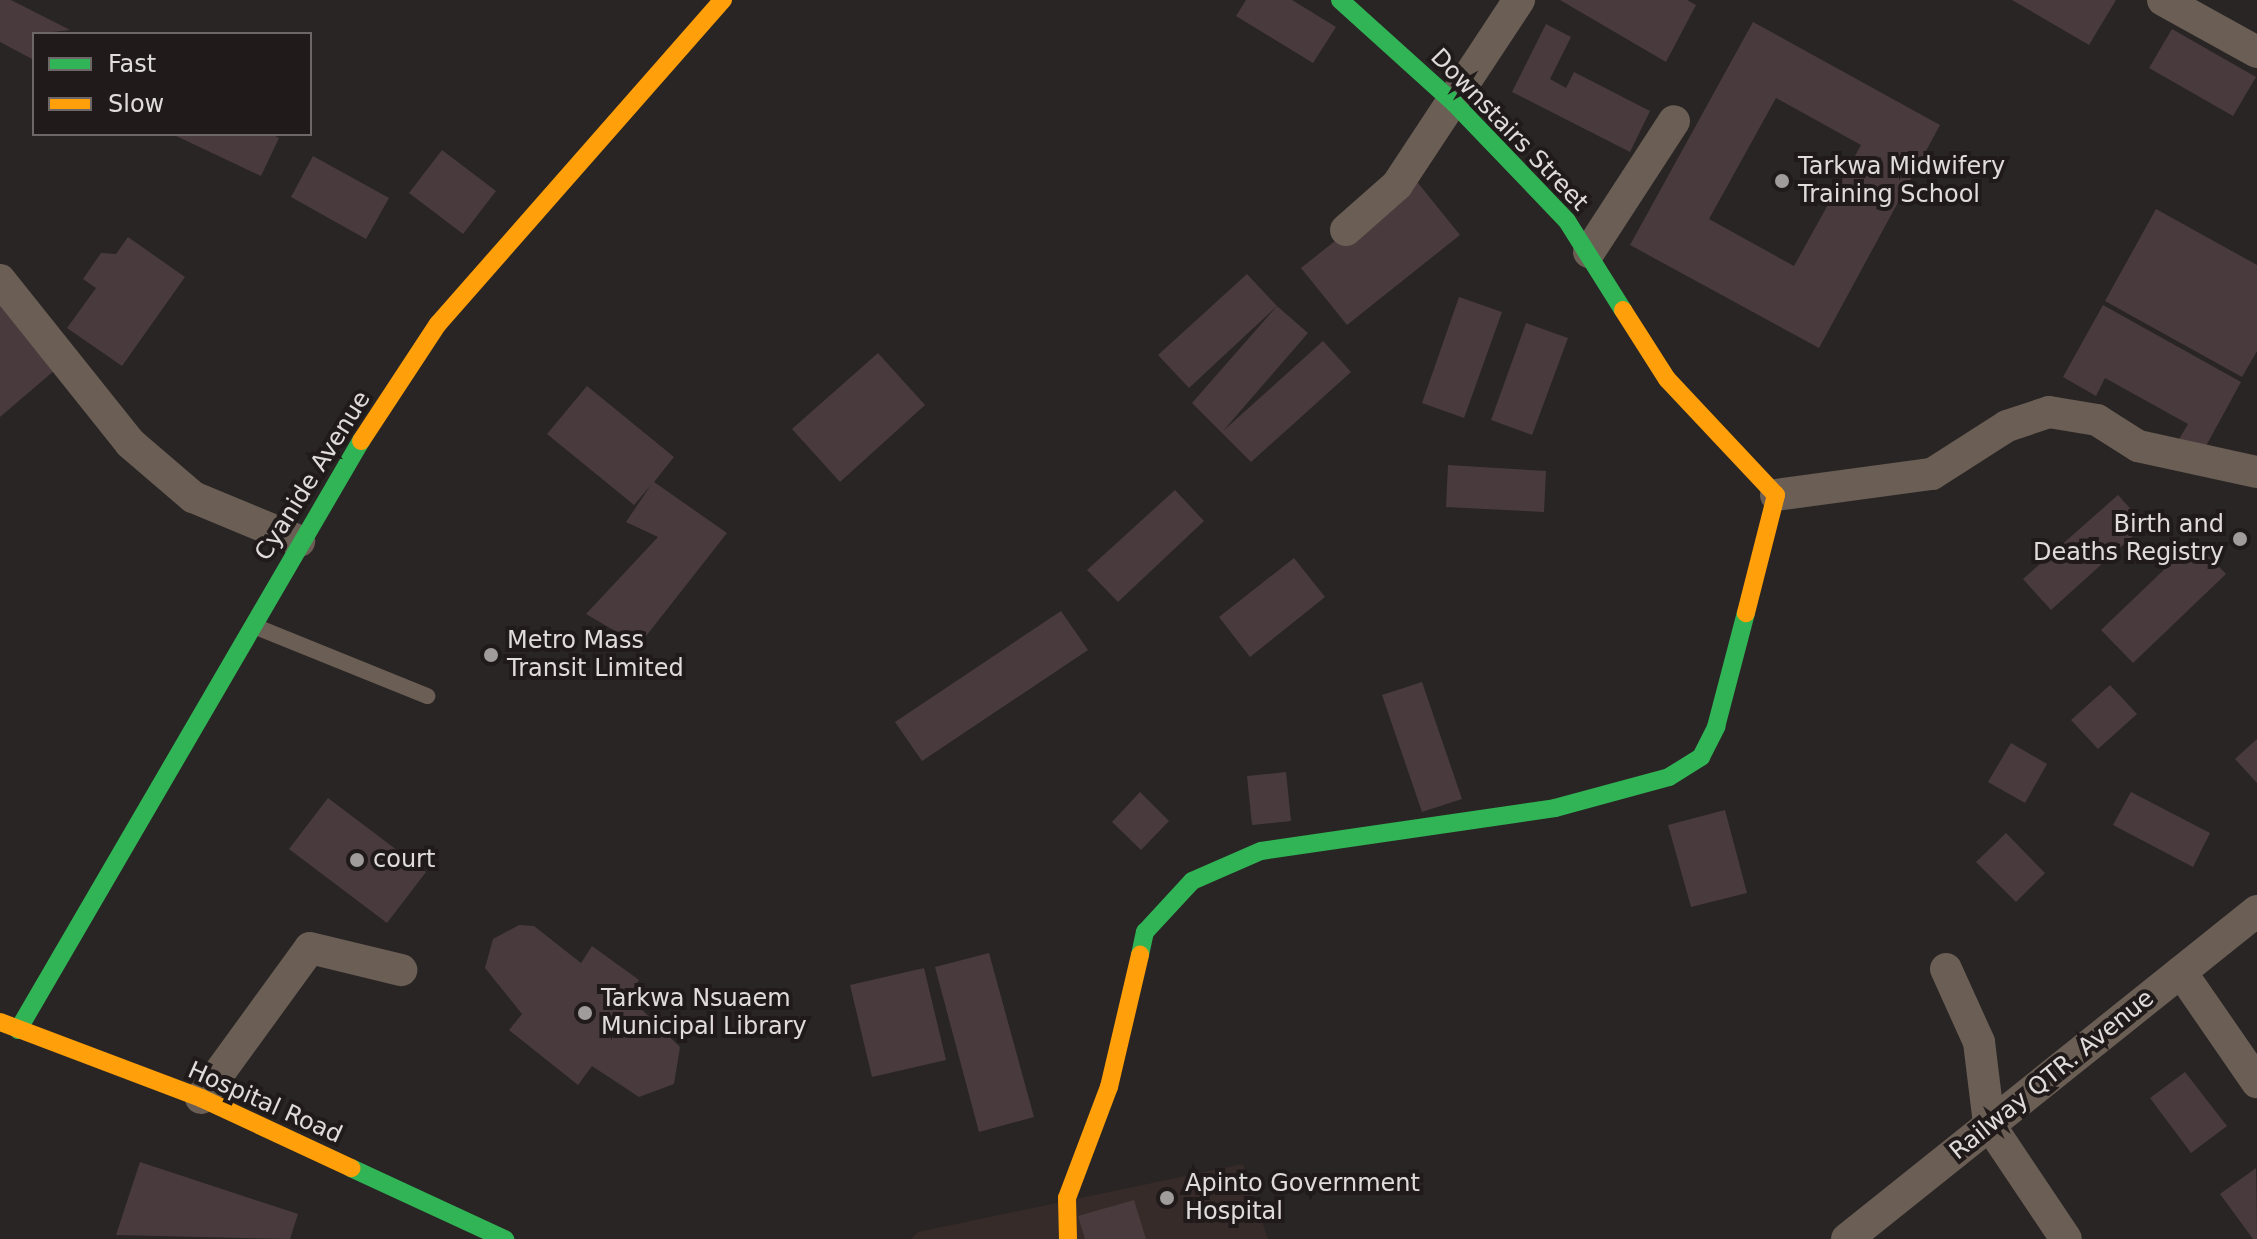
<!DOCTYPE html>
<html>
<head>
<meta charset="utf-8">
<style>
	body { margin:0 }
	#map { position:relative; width:2257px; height:1239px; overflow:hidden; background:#292524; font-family:"DejaVu Sans",sans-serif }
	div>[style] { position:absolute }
	.built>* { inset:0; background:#362b28 }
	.building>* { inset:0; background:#493b3d }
	.lane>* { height:16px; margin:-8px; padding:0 8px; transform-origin:8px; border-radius:8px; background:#6a5e55 }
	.street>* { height:32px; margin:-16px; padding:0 16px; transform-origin:16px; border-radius:16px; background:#6a5e55 }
	.fast>* { height:18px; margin:-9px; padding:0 9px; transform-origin:9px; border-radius:9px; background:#30b455 }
	.slow>* { height:18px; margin:-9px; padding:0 9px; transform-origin:9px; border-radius:9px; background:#ff9f0a }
	.dots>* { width:22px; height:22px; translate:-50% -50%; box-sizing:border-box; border:4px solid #201b1a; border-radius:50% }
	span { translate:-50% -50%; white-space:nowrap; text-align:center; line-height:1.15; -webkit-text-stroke:8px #201b1a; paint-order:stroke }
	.street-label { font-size:24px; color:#e0dcdb }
	.poi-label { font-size:24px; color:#e0dcdb }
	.left { translate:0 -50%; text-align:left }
	.right { translate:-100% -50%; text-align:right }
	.legend { position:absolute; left:32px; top:32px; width:280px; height:104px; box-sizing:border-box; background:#201b1a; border:2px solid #6d6867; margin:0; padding:10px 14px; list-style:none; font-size:24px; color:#e0dcdb }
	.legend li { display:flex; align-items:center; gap:16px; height:40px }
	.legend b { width:40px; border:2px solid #6d6867 }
</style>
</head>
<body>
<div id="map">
	<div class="built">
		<div style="clip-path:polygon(1243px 1164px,1268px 1239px,911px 1239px,918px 1232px)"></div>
	</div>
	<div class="building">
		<div style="clip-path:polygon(0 0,11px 0,70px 30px,34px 34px,34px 60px,0 42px)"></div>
		<div style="clip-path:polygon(1246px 0,1292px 0,1336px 27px,1313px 63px,1236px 16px)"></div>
		<div style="clip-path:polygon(1560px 0,1687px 0,1696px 5px,1666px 62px)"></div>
		<div style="clip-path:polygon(2012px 0,2116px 0,2089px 45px)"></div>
		<div style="clip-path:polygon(evenodd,1753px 22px,1940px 125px,1819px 348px,1630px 245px,1753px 22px,1776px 98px,1861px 145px,1794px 266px,1709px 219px,1776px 98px)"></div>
		<div style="clip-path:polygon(1546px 24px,1571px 37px,1550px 79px,1566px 88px,1574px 72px,1650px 111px,1630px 152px,1512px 92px)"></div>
		<div style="clip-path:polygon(2172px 29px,2256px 77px,2233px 116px,2149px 68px)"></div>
		<div style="clip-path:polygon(172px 134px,271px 134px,279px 138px,261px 176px)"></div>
		<div style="clip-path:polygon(442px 150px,496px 191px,463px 234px,409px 193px)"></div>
		<div style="clip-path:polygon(313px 156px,389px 198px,366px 239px,291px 197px)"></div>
		<div style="clip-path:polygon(1414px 178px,1460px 235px,1347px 325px,1301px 268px)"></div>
		<div style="clip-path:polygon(2156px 209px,2257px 265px,2257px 351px,2242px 377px,2105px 301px)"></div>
		<div style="clip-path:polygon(128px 237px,185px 277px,122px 366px,67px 328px,96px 288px,83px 279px,101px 253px,116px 254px)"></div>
		<div style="clip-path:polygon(1247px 274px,1277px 306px,1189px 388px,1158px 355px)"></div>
		<div style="clip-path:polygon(0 293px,62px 364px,0 417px)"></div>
		<div style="clip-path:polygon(1459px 297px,1502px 312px,1464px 418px,1422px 403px)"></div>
		<div style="clip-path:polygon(2103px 305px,2241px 382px,2201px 455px,2178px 441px,2188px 424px,2105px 378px,2096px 396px,2063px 377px)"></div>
		<div style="clip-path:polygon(1277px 306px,1308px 333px,1223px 431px,1323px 341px,1351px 372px,1251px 462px,1192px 403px)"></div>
		<div style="clip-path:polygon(1526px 323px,1568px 338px,1532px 435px,1491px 420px)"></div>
		<div style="clip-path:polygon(878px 353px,925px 405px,840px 482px,792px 429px)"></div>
		<div style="clip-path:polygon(587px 386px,674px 457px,654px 482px,727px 533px,639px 645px,586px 614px,658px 537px,626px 522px,651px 485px,634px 505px,547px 434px)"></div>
		<div style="clip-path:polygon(1448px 465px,1546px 471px,1544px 512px,1446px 507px)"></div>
		<div style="clip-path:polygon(1175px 490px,1204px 521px,1118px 602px,1087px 570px)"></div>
		<div style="clip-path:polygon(2118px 495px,2145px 525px,2051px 610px,2023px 579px)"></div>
		<div style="clip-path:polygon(2194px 541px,2226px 574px,2133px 663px,2101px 630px)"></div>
		<div style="clip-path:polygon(1294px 558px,1325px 597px,1250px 657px,1219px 617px)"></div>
		<div style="clip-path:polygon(1061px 611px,1088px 650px,922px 761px,895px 722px)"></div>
		<div style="clip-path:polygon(1422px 682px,1462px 799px,1422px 812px,1382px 695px)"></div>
		<div style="clip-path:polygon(2110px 685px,2137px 714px,2098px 749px,2071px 720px)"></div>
		<div style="clip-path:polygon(2257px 739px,2257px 783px,2235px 759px)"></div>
		<div style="clip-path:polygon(2011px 743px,2047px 764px,2025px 803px,1988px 782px)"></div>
		<div style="clip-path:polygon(1286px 772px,1291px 821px,1252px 825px,1247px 776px)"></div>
		<div style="clip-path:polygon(1140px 792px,1169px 821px,1141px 850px,1112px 822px)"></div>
		<div style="clip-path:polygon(2131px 792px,2210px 833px,2193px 867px,2113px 825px)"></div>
		<div style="clip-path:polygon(328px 798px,426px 872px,387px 923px,289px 849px)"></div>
		<div style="clip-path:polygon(1725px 810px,1747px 893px,1691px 907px,1668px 825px)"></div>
		<div style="clip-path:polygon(2006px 833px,2045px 873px,2016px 902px,1976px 862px)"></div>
		<div style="clip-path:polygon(519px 925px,534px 926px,581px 963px,592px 946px,639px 980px,628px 996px,680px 1047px,674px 1084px,639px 1097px,592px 1066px,578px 1085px,509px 1030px,522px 1014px,485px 968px,493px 939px)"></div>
		<div style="clip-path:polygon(989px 953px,1034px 1117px,979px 1132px,935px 967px)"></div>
		<div style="clip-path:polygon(924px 968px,946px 1060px,872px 1077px,850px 985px)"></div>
		<div style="clip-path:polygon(2185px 1072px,2227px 1126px,2191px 1153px,2150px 1098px)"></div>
		<div style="clip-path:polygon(140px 1162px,298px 1214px,290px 1239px,116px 1235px)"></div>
		<div style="clip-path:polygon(2256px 1168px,2257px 1239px,2253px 1239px,2220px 1194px)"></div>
		<div style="clip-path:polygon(1134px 1200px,1146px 1239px,1085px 1239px,1078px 1216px)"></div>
	</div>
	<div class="lane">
		<div style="left:254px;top:626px;width:187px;rotate:22deg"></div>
	</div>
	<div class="street">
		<div style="left:2163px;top:0;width:107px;rotate:29deg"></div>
		<div style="left:1346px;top:230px;width:68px;rotate:-41.4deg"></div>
		<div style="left:1397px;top:185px;width:222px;rotate:-56.6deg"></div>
		<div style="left:1589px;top:252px;width:156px;rotate:-57deg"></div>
		<div style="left:0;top:280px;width:208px;rotate:51.4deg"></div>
		<div style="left:130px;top:443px;width:83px;rotate:40.6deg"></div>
		<div style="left:193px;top:497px;width:115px;rotate:22.5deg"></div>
		<div style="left:1776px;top:495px;width:157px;rotate:-7.7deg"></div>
		<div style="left:1932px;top:474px;width:89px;rotate:-32.6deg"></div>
		<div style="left:2007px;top:426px;width:44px;rotate:-18.4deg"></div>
		<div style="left:2049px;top:412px;width:49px;rotate:9.5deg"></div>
		<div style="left:2097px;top:420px;width:49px;rotate:32.4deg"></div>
		<div style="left:2138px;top:446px;width:121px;rotate:12.4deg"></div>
		<div style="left:1946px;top:969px;width:80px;rotate:65.7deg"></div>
		<div style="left:1979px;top:1042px;width:83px;rotate:83deg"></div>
		<div style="left:1989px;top:1124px;width:138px;rotate:56.2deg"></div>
		<div style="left:2181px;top:972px;width:134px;rotate:55.4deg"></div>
		<div style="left:201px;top:1098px;width:185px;rotate:-54deg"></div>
		<div style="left:310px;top:948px;width:94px;rotate:13.6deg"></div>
		<div style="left:1847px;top:1239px;width:525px;rotate:-38.66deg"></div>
	</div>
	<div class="fast">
		<div style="left:1340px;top:0;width:154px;rotate:42.1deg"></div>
		<div style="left:1454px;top:103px;width:163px;rotate:46.2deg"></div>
		<div style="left:1567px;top:221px;width:105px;rotate:57.8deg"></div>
		<div style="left:1140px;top:955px;width:24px;rotate:-78deg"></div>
		<div style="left:1145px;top:932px;width:69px;rotate:-47.3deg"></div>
		<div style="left:1192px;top:881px;width:75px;rotate:-23.5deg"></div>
		<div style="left:1261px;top:851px;width:297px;rotate:-8.3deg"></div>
		<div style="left:1555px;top:808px;width:118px;rotate:-15.2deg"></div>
		<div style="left:1669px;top:777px;width:38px;rotate:-32deg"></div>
		<div style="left:1701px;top:757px;width:34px;rotate:-63deg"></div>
		<div style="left:1716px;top:727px;width:118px;rotate:-75.3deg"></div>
		<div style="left:18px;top:1030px;width:682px;rotate:-59.79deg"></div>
		<div style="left:351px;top:1168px;width:170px;rotate:24.8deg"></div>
	</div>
	<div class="slow">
		<div style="left:1623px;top:310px;width:82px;rotate:57.5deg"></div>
		<div style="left:1667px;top:379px;width:159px;rotate:46.8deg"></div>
		<div style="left:1776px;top:495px;width:122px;rotate:104.3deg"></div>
		<div style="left:361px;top:441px;width:140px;rotate:-56.7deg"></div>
		<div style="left:438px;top:324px;width:432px;rotate:-48.7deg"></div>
		<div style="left:0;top:1022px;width:215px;rotate:20.7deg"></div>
		<div style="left:201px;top:1098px;width:166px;rotate:25deg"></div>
		<div style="left:1068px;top:1239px;width:41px;rotate:-91.4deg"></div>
		<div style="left:1067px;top:1198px;width:119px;rotate:-69.3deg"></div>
		<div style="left:1109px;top:1087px;width:136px;rotate:-76.8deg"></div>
	</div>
	<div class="dots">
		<div style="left:1782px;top:181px;background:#a09c9b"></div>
		<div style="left:2240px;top:539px;background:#a09c9b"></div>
		<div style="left:491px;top:655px;background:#a09c9b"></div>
		<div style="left:357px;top:860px;background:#a09c9b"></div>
		<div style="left:585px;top:1013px;background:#a09c9b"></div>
		<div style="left:1167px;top:1198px;background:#a09c9b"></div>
	</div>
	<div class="street-label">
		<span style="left:1509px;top:130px;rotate:46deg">Downstairs Street</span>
		<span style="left:313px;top:476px;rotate:-58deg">Cyanide Avenue</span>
		<span style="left:2052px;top:1075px;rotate:-39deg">Railway QTR. Avenue</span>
		<span style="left:265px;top:1103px;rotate:24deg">Hospital Road</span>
	</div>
	<div class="poi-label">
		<span class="left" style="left:1798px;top:181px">Tarkwa Midwifery<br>Training School</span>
		<span class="right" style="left:2224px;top:539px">Birth and<br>Deaths Registry</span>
		<span class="left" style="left:507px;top:655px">Metro Mass<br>Transit Limited</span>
		<span class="left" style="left:373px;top:860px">court</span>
		<span class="left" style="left:601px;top:1013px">Tarkwa Nsuaem<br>Municipal Library</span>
		<span class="left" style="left:1185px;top:1198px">Apinto Government<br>Hospital</span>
	</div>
	<ul class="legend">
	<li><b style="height:10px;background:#30b455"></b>Fast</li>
	<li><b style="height:10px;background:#ff9f0a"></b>Slow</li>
	</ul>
</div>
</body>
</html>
